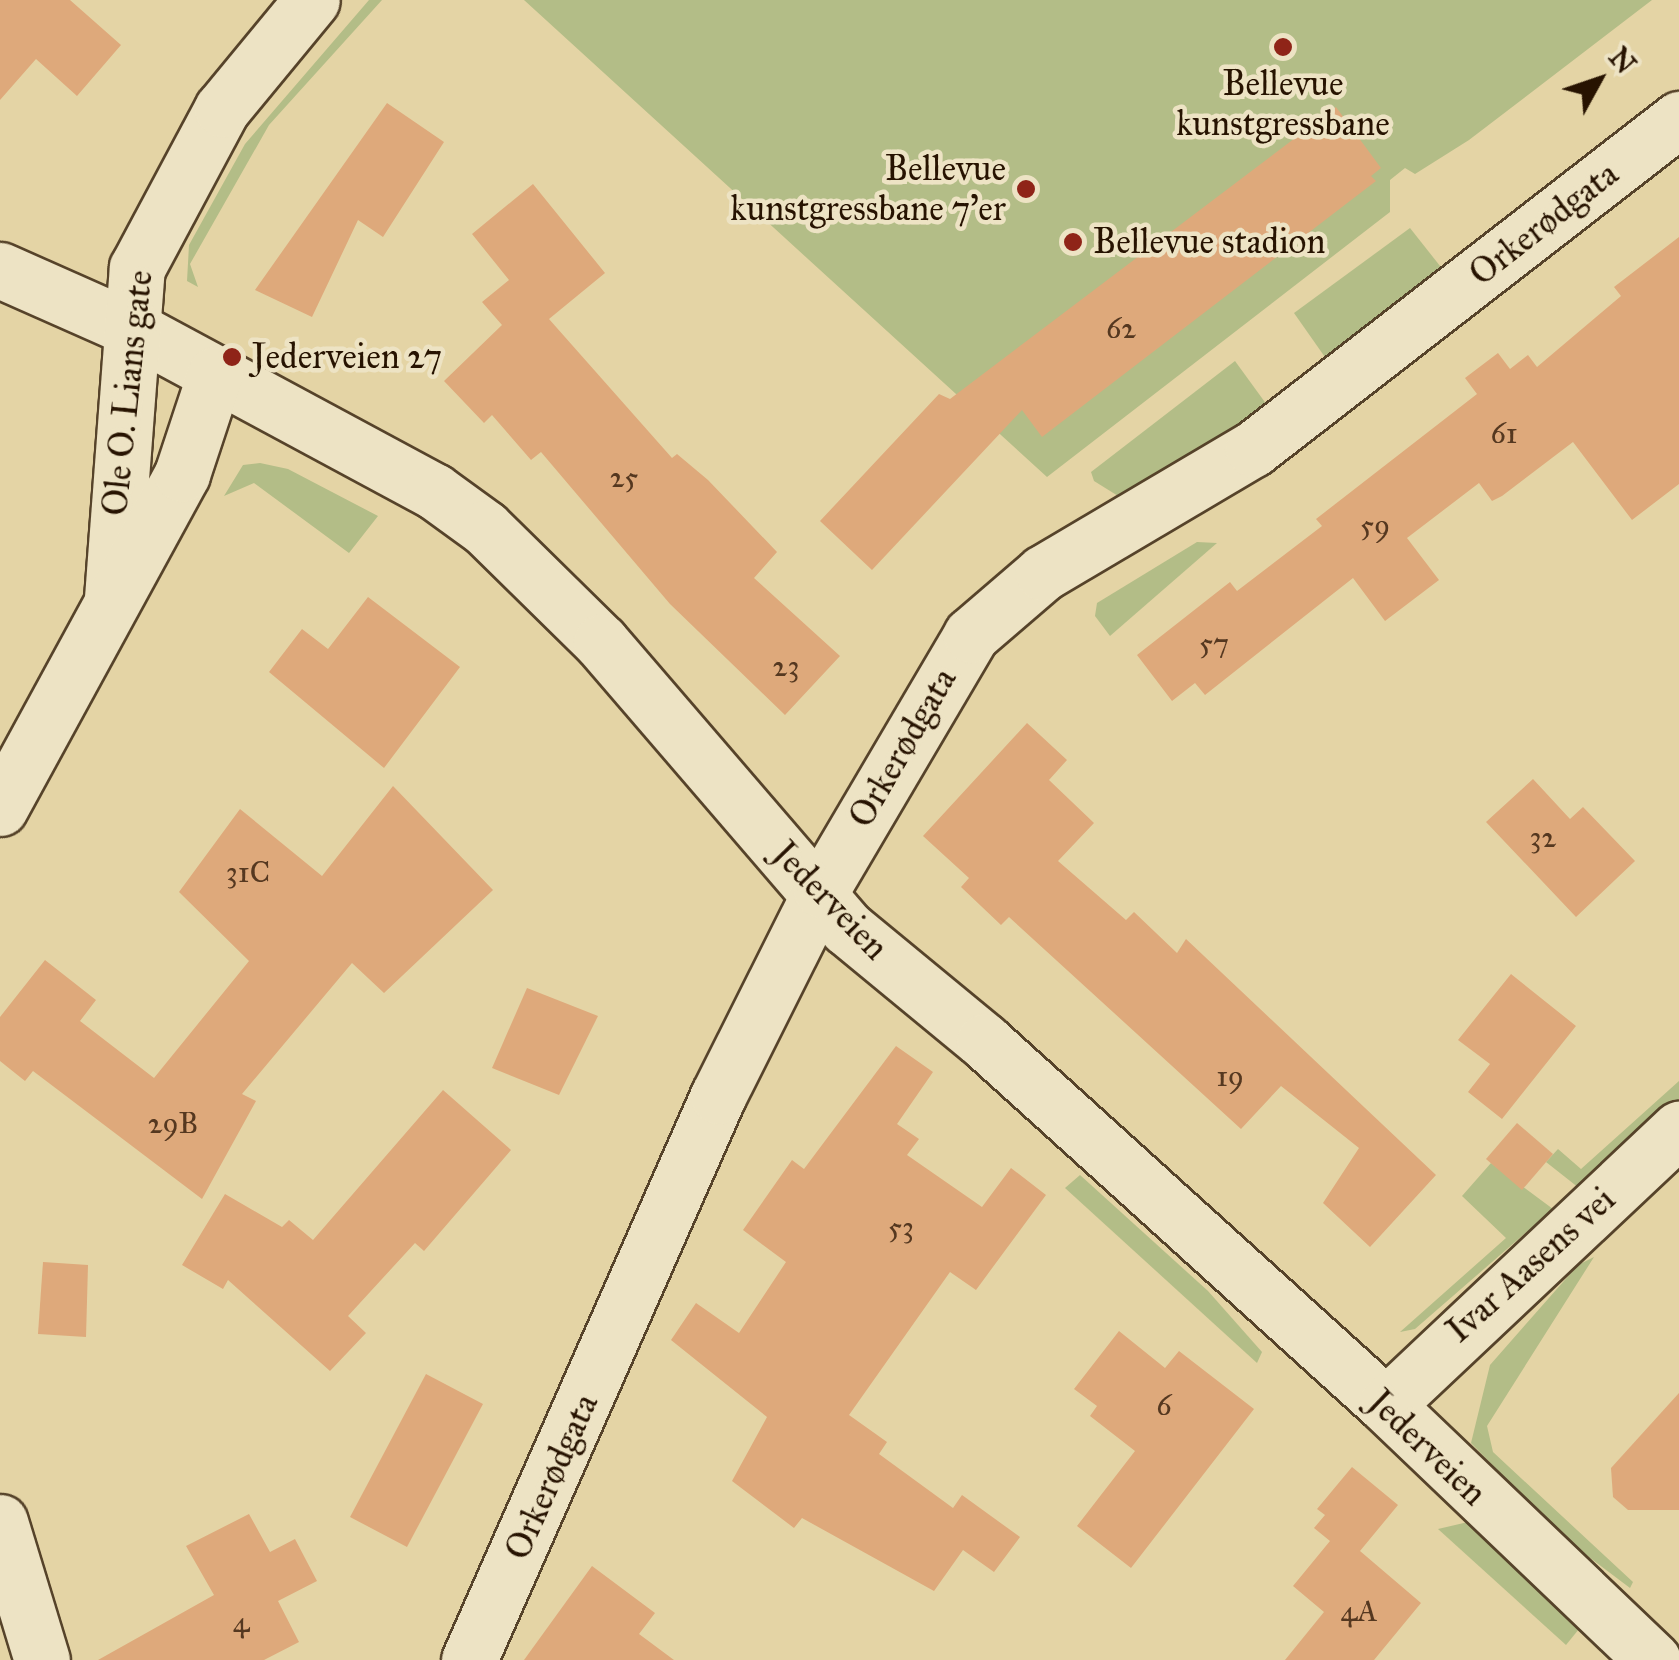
<!DOCTYPE html>
<html>
<head>
<meta charset="utf-8">
<style>
	body { margin:0 }
	#map { position:relative; width:1679px; height:1660px; overflow:hidden; background:#e4d4a5; font-family:"IM FELL Great Primer",serif }
	div>[style] { position:absolute }
	.green>* { inset:0; background:#b3bd87 }
	.building>* { inset:0; background:#dea97b }
	.roads { filter:drop-shadow(2px 0 #56432a) drop-shadow(-2px 0 #56432a) drop-shadow(0 2px #56432a) drop-shadow(0 -2px #56432a) }
	.street>* { height:55px; margin:-27.5px; padding:0 27.5px; transform-origin:27.5px; border-radius:27.5px; background:#ede3c4 }
	.secondary>* { height:55px; margin:-27.5px; padding:0 27.5px; transform-origin:27.5px; border-radius:27.5px; background:#ede3c4 }
	.dots>* { width:28px; height:28px; translate:-50% -50%; box-sizing:border-box; border:5px solid #ede3c4; border-radius:50% }
	span { translate:-50% -50%; white-space:nowrap; text-align:center; line-height:1.15; -webkit-text-stroke:9px #ede3c4; paint-order:stroke }
	.number-label { font-size:30px; color:#553820 }
	.number-label span { -webkit-text-stroke-width:0 }
	.poi-label { font-size:35px; color:#271301 }
	.right { translate:-100% -50%; text-align:right }
	.left { translate:0 -50%; text-align:left }
	.street-label { font-size:35px; color:#271301 }
	.north { position:absolute; left:1549px; top:30px; width:100px; height:100px; -webkit-text-stroke:8px #ede3c4; paint-order:stroke; rotate:50deg; font-size:28px; font-weight:700; line-height:40px; text-align:center; color:#271301 }
	.north::after { content:''; display:block; margin:auto; width:35px; height:45px; background:#271301; clip-path:polygon(50% 0,100% 100%,50% 72%,0 100%) }
</style>
</head>
<body>
<div id="map">
	<div class="green">
		<div style="clip-path:polygon(369px 0,382px 0,269px 125px,190px 264px,198px 287px,187px 281px,189px 245px,245px 144px)"></div>
		<div style="clip-path:polygon(524px 0,1652px 0,1469px 140px,1415px 174px,1405px 168px,1390px 180px,1390px 212px,1047px 477px)"></div>
		<div style="clip-path:polygon(1410px 228px,1444px 271px,1327px 360px,1294px 313px)"></div>
		<div style="clip-path:polygon(1235px 361px,1267px 405px,1123px 499px,1094px 481px,1091px 472px)"></div>
		<div style="clip-path:polygon(260px 463px,288px 469px,378px 516px,349px 553px,254px 483px,224px 496px,243px 465px)"></div>
		<div style="clip-path:polygon(1197px 542px,1217px 543px,1110px 636px,1095px 616px,1097px 603px)"></div>
		<div style="clip-path:polygon(1679px 1081px,1679px 1099px,1579px 1188px,1546px 1162px,1558px 1149px,1581px 1169px)"></div>
		<div style="clip-path:polygon(1491px 1163px,1553px 1209px,1415px 1329px,1400px 1332px,1506px 1238px,1462px 1196px)"></div>
		<div style="clip-path:polygon(1080px 1175px,1208px 1291px,1262px 1352px,1257px 1363px,1065px 1188px)"></div>
		<div style="clip-path:polygon(1594px 1257px,1487px 1426px,1493px 1452px,1633px 1582px,1630px 1588px,1561px 1536px,1471px 1443px,1490px 1365px,1578px 1265px)"></div>
		<div style="clip-path:polygon(1468px 1522px,1568px 1612px,1579px 1629px,1566px 1645px,1438px 1529px)"></div>
	</div>
	<div class="building">
		<div style="clip-path:polygon(0 0,70px 0,121px 45px,77px 96px,36px 59px,0 100px)"></div>
		<div style="clip-path:polygon(387px 103px,444px 142px,383px 237px,358px 220px,312px 317px,255px 290px)"></div>
		<div style="clip-path:polygon(1336px 107px,1381px 168px,1371px 176px,1376px 181px,1042px 437px,1022px 410px,872px 570px,820px 521px,939px 394px,950px 399px)"></div>
		<div style="clip-path:polygon(533px 184px,605px 273px,549px 319px,672px 458px,677px 454px,708px 480px,777px 552px,754px 578px,840px 656px,785px 715px,670px 604px,541px 452px,531px 460px,492px 415px,484px 423px,444px 381px,502px 325px,482px 302px,509px 280px,472px 234px)"></div>
		<div style="clip-path:polygon(1679px 237px,1679px 484px,1632px 520px,1573px 442px,1502px 496px,1492px 501px,1479px 483px,1407px 538px,1439px 580px,1385px 621px,1353px 578px,1205px 695px,1195px 683px,1172px 701px,1137px 655px,1230px 582px,1237px 591px,1322px 526px,1316px 519px,1477px 394px,1465px 378px,1498px 353px,1510px 369px,1528px 355px,1537px 367px,1621px 296px,1614px 287px)"></div>
		<div style="clip-path:polygon(368px 597px,460px 667px,384px 768px,269px 672px,302px 629px,328px 649px)"></div>
		<div style="clip-path:polygon(1027px 723px,1067px 760px,1049px 780px,1094px 823px,1058px 861px,1126px 920px,1134px 912px,1177px 953px,1186px 939px,1436px 1175px,1370px 1247px,1323px 1203px,1359px 1148px,1281px 1086px,1241px 1129px,1009px 917px,1001px 925px,961px 887px,969px 878px,923px 836px)"></div>
		<div style="clip-path:polygon(1533px 779px,1570px 819px,1583px 807px,1635px 861px,1576px 917px,1486px 822px)"></div>
		<div style="clip-path:polygon(393px 786px,493px 890px,384px 993px,352px 963px,242px 1094px,256px 1101px,202px 1199px,33px 1071px,25px 1081px,0 1061px,0 1017px,45px 960px,96px 1000px,80px 1021px,154px 1078px,249px 961px,179px 892px,240px 809px,322px 876px)"></div>
		<div style="clip-path:polygon(1511px 974px,1576px 1026px,1502px 1119px,1468px 1092px,1490px 1064px,1458px 1040px)"></div>
		<div style="clip-path:polygon(527px 988px,598px 1016px,559px 1095px,492px 1068px)"></div>
		<div style="clip-path:polygon(896px 1046px,933px 1072px,897px 1124px,919px 1139px,907px 1155px,982px 1207px,1011px 1168px,1046px 1195px,976px 1290px,950px 1272px,849px 1415px,887px 1442px,879px 1454px,953px 1508px,962px 1495px,1020px 1537px,994px 1572px,963px 1550px,934px 1591px,802px 1518px,794px 1528px,732px 1481px,767px 1417px,671px 1340px,696px 1303px,739px 1333px,786px 1262px,743px 1230px,792px 1160px,804px 1169px)"></div>
		<div style="clip-path:polygon(443px 1090px,511px 1150px,424px 1251px,415px 1243px,348px 1316px,366px 1333px,330px 1371px,228px 1280px,223px 1289px,182px 1265px,225px 1194px,282px 1227px,289px 1220px,313px 1240px)"></div>
		<div style="clip-path:polygon(1517px 1123px,1553px 1154px,1522px 1190px,1486px 1159px)"></div>
		<div style="clip-path:polygon(43px 1262px,88px 1265px,86px 1337px,38px 1334px)"></div>
		<div style="clip-path:polygon(1119px 1331px,1165px 1368px,1179px 1351px,1254px 1409px,1131px 1568px,1077px 1526px,1135px 1451px,1090px 1416px,1097px 1406px,1074px 1389px)"></div>
		<div style="clip-path:polygon(426px 1374px,483px 1404px,407px 1547px,350px 1517px)"></div>
		<div style="clip-path:polygon(1679px 1393px,1679px 1510px,1628px 1510px,1613px 1497px,1611px 1468px)"></div>
		<div style="clip-path:polygon(1352px 1467px,1398px 1505px,1360px 1551px,1421px 1603px,1374px 1660px,1285px 1660px,1324px 1612px,1293px 1586px,1330px 1541px,1314px 1528px,1325px 1515px,1317px 1509px)"></div>
		<div style="clip-path:polygon(249px 1514px,270px 1552px,295px 1539px,317px 1581px,278px 1601px,299px 1642px,264px 1660px,98px 1660px,214px 1595px,186px 1546px)"></div>
		<div style="clip-path:polygon(592px 1566px,655px 1613px,639px 1634px,674px 1660px,524px 1660px)"></div>
	</div>
	<div class="roads">
		<div class="street">
			<div style="left:0;top:270px;width:145px;rotate:23.9deg"></div>
			<div style="left:133px;top:329px;width:342px;rotate:28.3deg"></div>
			<div style="left:434px;top:491px;width:63px;rotate:36deg"></div>
			<div style="left:485px;top:528px;width:163px;rotate:44.5deg"></div>
			<div style="left:601px;top:642px;width:377px;rotate:49.3deg"></div>
			<div style="left:847px;top:928px;width:178px;rotate:39.5deg"></div>
			<div style="left:984px;top:1041px;width:542px;rotate:42.16deg"></div>
			<div style="left:1386px;top:1405px;width:369px;rotate:43.7deg"></div>
			<div style="left:1386px;top:1405px;width:403px;rotate:-43.3deg"></div>
			<div style="left:0;top:1522px;width:144px;rotate:73.1deg"></div>
			<div style="left:469px;top:1660px;width:617px;rotate:-66.18deg"></div>
			<div style="left:718px;top:1096px;width:230px;rotate:-63.4deg"></div>
			<div style="left:821px;top:890px;width:296px;rotate:-59.5deg"></div>
			<div style="left:971px;top:635px;width:95px;rotate:-40.7deg"></div>
			<div style="left:1043px;top:573px;width:244px;rotate:-30.6deg"></div>
			<div style="left:1253px;top:449px;width:539px;rotate:-37.76deg"></div>
		</div>
		<div class="secondary">
			<div style="left:112px;top:598px;width:331px;rotate:-85.7deg"></div>
			<div style="left:137px;top:268px;width:180px;rotate:-61.9deg"></div>
			<div style="left:222px;top:109px;width:141px;rotate:-50.5deg"></div>
			<div style="left:0;top:808px;width:380px;rotate:-61.4deg"></div>
			<div style="left:182px;top:474px;width:105px;rotate:-71.7deg"></div>
		</div>
	</div>
	<div class="dots">
		<div style="left:1283px;top:47px;background:#8f2418"></div>
		<div style="left:1026px;top:189px;background:#8f2418"></div>
		<div style="left:1073px;top:242px;background:#8f2418"></div>
		<div style="left:232px;top:357px;background:#8f2418"></div>
	</div>
	<div class="number-label">
		<span style="left:1121px;top:328px">62</span>
		<span style="left:1504px;top:433px">61</span>
		<span style="left:624px;top:477px">25</span>
		<span style="left:1375px;top:525px">59</span>
		<span style="left:1214px;top:643px">57</span>
		<span style="left:786px;top:666px">23</span>
		<span style="left:1543px;top:837px">32</span>
		<span style="left:248px;top:872px">31C</span>
		<span style="left:1230px;top:1076px">19</span>
		<span style="left:173px;top:1123px">29B</span>
		<span style="left:901px;top:1227px">53</span>
		<span style="left:1164px;top:1405px">6</span>
		<span style="left:1359px;top:1611px">4A</span>
		<span style="left:241px;top:1622px">4</span>
	</div>
	<div class="poi-label">
		<span style="left:1283px;top:104px">Bellevue<br>kunstgressbane</span>
		<span class="right" style="left:1006px;top:189px">Bellevue<br>kunstgressbane 7'er</span>
		<span class="left" style="left:1093px;top:242px">Bellevue stadion</span>
		<span class="left" style="left:252px;top:357px">Jederveien 27</span>
	</div>
	<div class="street-label">
		<span style="left:1544px;top:224px;rotate:-38deg">Orkerødgata</span>
		<span style="left:128px;top:393px;rotate:-84deg">Ole O. Lians gate</span>
		<span style="left:903px;top:748px;rotate:-60deg">Orkerødgata</span>
		<span style="left:830px;top:901px;rotate:46deg">Jederveien</span>
		<span style="left:1531px;top:1265px;rotate:-42deg">Ivar Aasens vei</span>
		<span style="left:1427px;top:1448px;rotate:44deg">Jederveien</span>
		<span style="left:552px;top:1477px;rotate:-66deg">Orkerødgata</span>
	</div>
	<div class="north">N</div>
</div>
</body>
</html>
